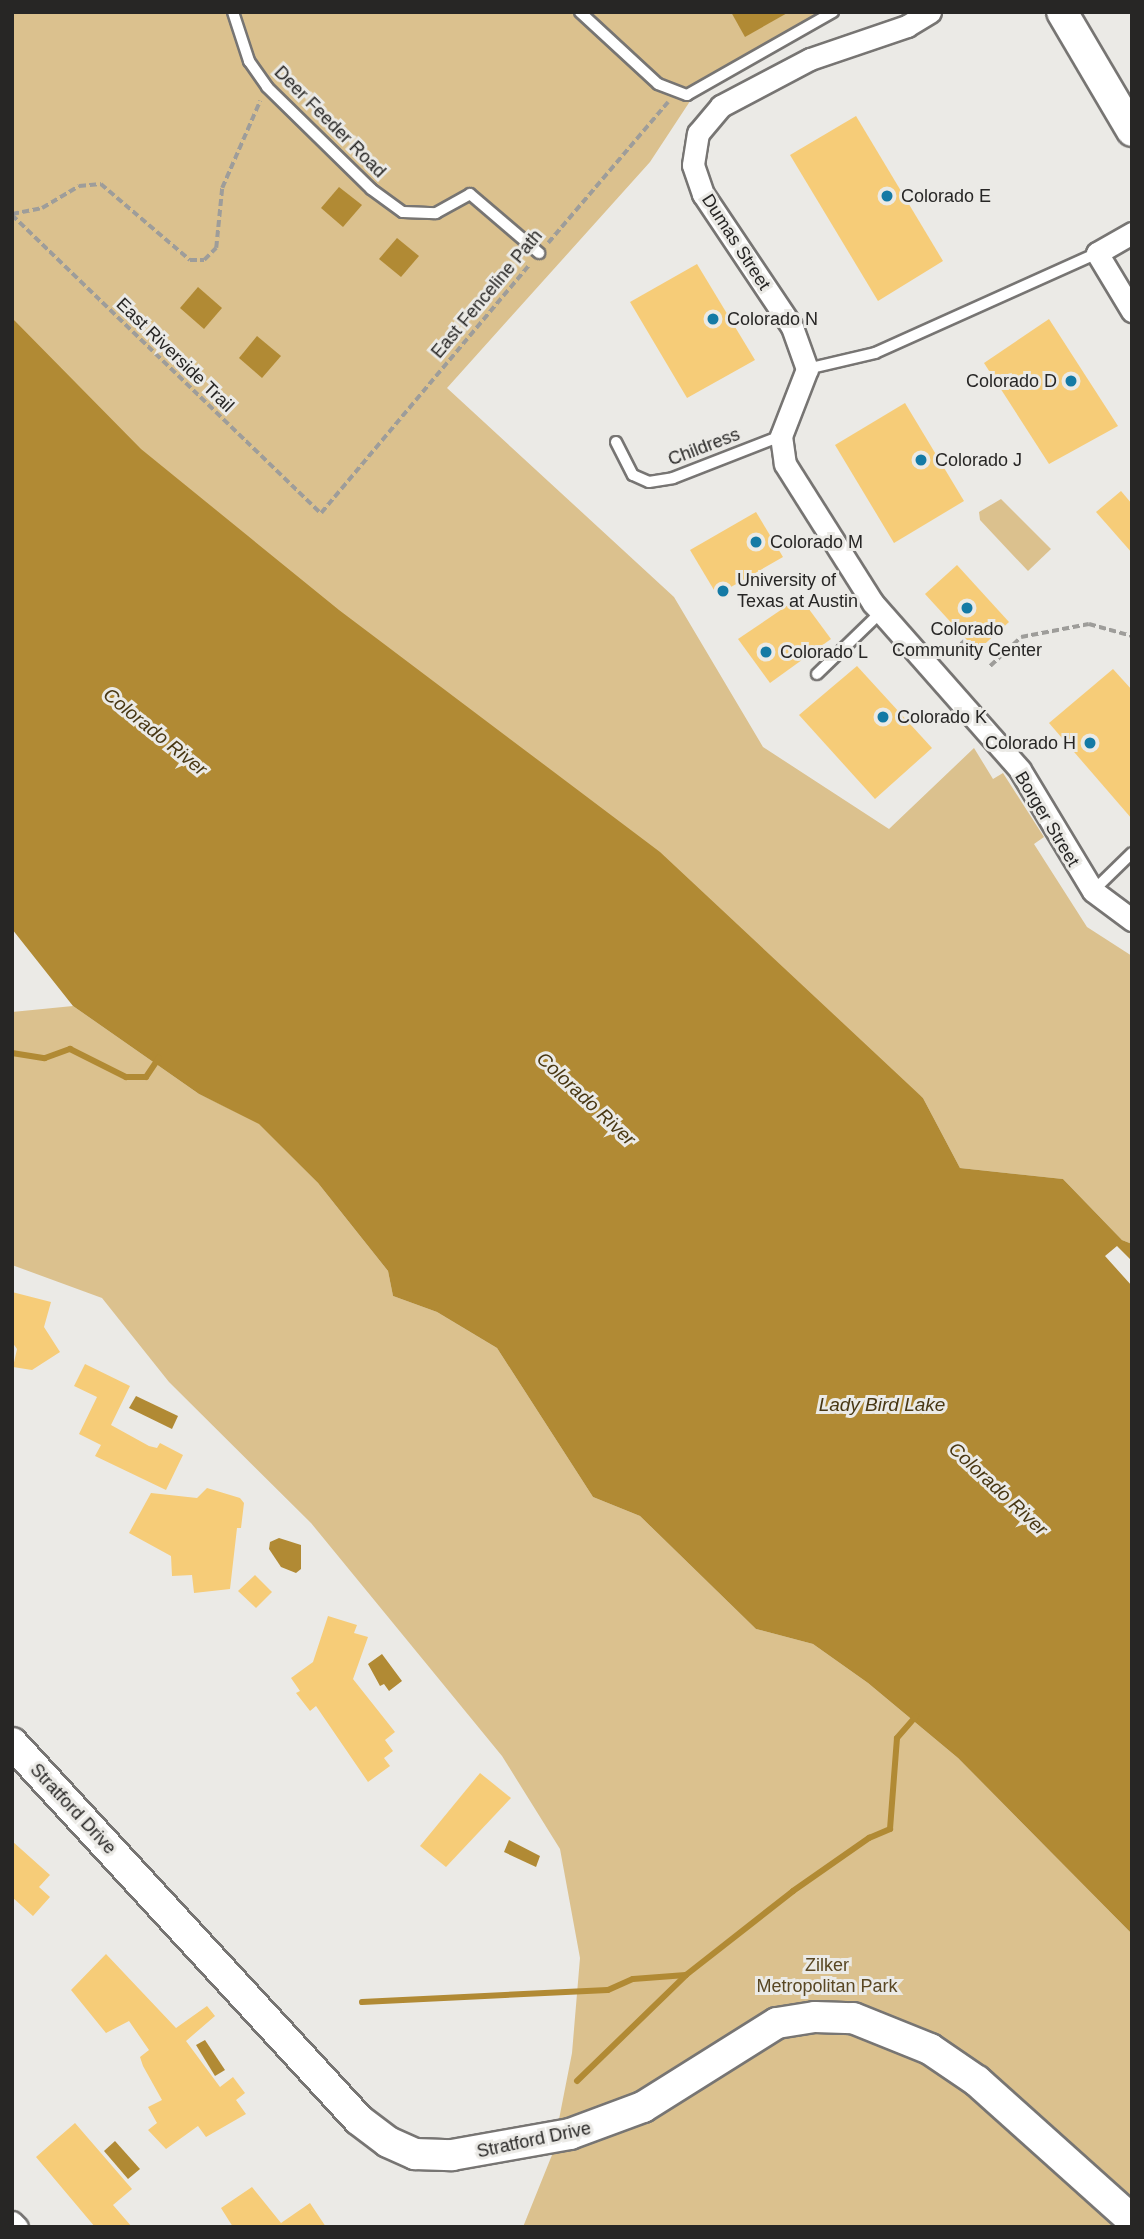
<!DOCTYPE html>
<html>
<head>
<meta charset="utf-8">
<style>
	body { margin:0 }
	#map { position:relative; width:1144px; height:2239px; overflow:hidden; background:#ebeae6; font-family:Arial,sans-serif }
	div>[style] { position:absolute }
	.green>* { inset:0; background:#dbc18e }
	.water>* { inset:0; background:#b18a34 }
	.stream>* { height:6px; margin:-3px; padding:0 3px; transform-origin:3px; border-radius:3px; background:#b18a34 }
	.building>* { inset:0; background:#f6cc78 }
	.path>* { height:3.5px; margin-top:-1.75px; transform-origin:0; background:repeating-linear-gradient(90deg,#9e9d9a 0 7px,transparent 0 10.5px) }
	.roads { filter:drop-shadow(2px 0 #777573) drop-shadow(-2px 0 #777573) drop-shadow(0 2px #777573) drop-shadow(0 -2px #777573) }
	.lane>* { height:10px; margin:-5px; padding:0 5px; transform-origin:5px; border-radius:5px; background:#fff }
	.street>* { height:21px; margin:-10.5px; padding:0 10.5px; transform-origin:10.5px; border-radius:10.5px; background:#fff }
	.secondary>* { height:30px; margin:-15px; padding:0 15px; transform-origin:15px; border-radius:15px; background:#fff }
	.dots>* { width:19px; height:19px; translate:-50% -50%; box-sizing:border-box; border:4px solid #ebeae6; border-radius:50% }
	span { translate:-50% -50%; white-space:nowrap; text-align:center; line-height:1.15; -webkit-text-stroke:6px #ebeae6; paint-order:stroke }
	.street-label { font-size:18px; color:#272625 }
	.poi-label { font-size:18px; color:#272625 }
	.left { translate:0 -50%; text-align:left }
	.right { translate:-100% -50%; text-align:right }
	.park-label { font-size:18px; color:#594723 }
	.water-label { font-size:19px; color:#483713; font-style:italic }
	.frame { position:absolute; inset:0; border:14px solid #272625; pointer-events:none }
</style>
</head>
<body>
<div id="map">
	<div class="green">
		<div style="clip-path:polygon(12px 12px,843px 12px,700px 86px,650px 162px,447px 388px,674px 597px,763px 747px,889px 829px,974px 748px,993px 779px,1003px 773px,1044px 837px,1034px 844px,1087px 927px,1132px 956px,1132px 1244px,1122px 1240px,1063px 1179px,960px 1168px,923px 1098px,140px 449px,12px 320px)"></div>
		<div style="clip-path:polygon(1001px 499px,1051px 549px,1028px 571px,980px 520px,979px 512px)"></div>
		<div style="clip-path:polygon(73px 1006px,199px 1094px,259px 1123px,318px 1183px,388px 1271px,393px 1296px,437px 1312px,497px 1348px,593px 1497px,640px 1516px,756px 1629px,813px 1644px,868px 1683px,958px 1758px,1132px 1934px,1132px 2227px,523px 2227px,552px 2155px,572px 2053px,580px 1958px,560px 1849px,502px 1756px,311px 1523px,169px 1382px,102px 1298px,12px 1265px,12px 1012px)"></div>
	</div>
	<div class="water">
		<div style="clip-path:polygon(731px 12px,789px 12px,745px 37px)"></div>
		<div style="clip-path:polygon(339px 187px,362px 205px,343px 227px,321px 208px)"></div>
		<div style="clip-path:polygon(397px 238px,419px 256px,401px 277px,379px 259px)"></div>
		<div style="clip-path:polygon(198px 287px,222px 308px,204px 329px,180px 308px)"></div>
		<div style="clip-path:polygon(12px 318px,141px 449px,339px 610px,660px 852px,923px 1098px,960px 1168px,1063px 1179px,1122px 1240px,1132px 1244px,1132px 1261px,1117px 1246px,1105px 1256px,1132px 1286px,1132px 1934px,958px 1758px,868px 1683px,813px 1644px,756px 1629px,640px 1516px,593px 1497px,497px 1348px,437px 1312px,393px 1296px,388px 1271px,318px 1183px,259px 1124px,199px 1094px,73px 1006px,12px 929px)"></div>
		<div style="clip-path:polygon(257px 336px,281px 356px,262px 378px,239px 358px)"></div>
		<div style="clip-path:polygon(136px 1396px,178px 1416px,172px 1429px,129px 1408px)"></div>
		<div style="clip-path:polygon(279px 1538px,301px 1545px,301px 1569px,296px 1573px,281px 1567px,269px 1549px,270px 1542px)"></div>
		<div style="clip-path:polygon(382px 1654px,402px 1681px,389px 1691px,384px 1684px,380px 1686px,368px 1664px)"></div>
		<div style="clip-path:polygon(509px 1840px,540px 1856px,536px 1867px,504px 1852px)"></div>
		<div style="clip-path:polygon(205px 2040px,225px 2070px,215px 2076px,196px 2045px)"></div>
		<div style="clip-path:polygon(115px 2141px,140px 2169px,128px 2179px,104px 2151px)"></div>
	</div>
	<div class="stream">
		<div style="left:12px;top:1053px;width:33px;rotate:9deg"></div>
		<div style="left:45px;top:1058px;width:27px;rotate:-20deg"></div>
		<div style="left:70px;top:1049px;width:63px;rotate:26.6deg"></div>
		<div style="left:126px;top:1077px;width:20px"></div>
		<div style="left:146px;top:1077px;width:23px;rotate:-56deg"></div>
		<div style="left:362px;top:2002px;width:246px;rotate:-2.8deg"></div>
		<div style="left:608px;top:1990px;width:27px;rotate:-24deg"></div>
		<div style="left:633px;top:1979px;width:53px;rotate:-4.3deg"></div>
		<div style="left:686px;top:1975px;width:136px;rotate:-38.1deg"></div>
		<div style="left:793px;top:1891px;width:93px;rotate:-34.9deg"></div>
		<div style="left:869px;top:1838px;width:23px;rotate:-23deg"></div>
		<div style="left:890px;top:1829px;width:91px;rotate:-85.6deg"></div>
		<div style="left:897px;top:1738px;width:29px;rotate:-49deg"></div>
		<div style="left:577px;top:2081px;width:152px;rotate:-44.2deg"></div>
	</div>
	<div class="building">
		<div style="clip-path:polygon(856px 116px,943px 261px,878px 301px,790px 155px)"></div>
		<div style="clip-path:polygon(697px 264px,755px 360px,687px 398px,630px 302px)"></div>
		<div style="clip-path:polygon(1049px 319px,1118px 426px,1049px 464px,984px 363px)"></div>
		<div style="clip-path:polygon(905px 403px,964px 501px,894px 543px,835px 445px)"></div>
		<div style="clip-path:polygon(1121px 491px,1132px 504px,1132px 553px,1096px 512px)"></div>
		<div style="clip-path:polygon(756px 512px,783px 557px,717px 595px,690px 550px)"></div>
		<div style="clip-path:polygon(957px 565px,1009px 622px,977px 651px,925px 594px)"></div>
		<div style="clip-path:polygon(800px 597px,831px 639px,770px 683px,738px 639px)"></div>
		<div style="clip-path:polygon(857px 666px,932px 748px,875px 799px,799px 715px)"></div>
		<div style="clip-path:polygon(1113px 669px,1132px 690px,1132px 819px,1049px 723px)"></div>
		<div style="clip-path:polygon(12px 1292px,51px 1302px,44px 1327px,60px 1352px,32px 1370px,13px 1367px,17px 1349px,12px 1342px)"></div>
		<div style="clip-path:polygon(85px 1364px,130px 1386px,111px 1425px,149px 1446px,157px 1448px,160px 1443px,183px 1455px,166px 1490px,95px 1456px,101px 1445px,79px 1434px,97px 1397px,74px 1386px)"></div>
		<div style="clip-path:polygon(207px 1488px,240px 1498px,244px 1503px,241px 1528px,237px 1528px,230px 1589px,194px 1593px,192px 1575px,172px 1576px,171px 1556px,129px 1533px,151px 1493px,197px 1498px)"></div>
		<div style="clip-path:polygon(255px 1575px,272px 1592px,256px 1608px,238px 1591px)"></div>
		<div style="clip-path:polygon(328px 1616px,357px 1625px,354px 1633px,368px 1637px,353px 1679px,395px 1732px,385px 1740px,393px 1751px,384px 1758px,390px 1766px,368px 1782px,316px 1706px,310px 1711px,296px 1693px,300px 1691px,291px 1678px,313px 1662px)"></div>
		<div style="clip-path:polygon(480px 1773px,511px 1798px,446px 1867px,420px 1846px)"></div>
		<div style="clip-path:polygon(12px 1841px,50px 1875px,39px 1887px,50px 1897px,33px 1916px,12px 1897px)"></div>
		<div style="clip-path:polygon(106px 1954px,176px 2028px,207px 2006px,215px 2016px,186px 2041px,220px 2087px,233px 2077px,245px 2093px,236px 2100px,246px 2114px,206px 2137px,198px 2126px,166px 2149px,148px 2130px,157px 2123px,148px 2107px,162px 2100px,143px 2066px,140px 2057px,149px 2050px,129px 2021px,106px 2033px,71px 1990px)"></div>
		<div style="clip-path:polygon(75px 2123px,132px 2189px,113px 2205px,132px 2227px,95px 2227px,36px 2157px)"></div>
		<div style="clip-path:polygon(252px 2187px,281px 2223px,310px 2203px,326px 2227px,233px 2227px,221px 2208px)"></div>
	</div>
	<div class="path">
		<div style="left:12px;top:214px;width:31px;rotate:-11deg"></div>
		<div style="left:42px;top:208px;width:43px;rotate:-30.7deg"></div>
		<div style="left:79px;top:186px;width:22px;rotate:-5deg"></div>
		<div style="left:101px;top:184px;width:117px;rotate:40.5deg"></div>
		<div style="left:190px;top:260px;width:14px"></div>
		<div style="left:204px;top:260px;width:17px;rotate:-45deg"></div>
		<div style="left:216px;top:248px;width:60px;rotate:-84.3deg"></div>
		<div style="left:222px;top:188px;width:95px;rotate:-66.4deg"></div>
		<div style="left:12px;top:215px;width:429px;rotate:44deg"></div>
		<div style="left:321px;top:513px;width:324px;rotate:-50deg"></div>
		<div style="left:548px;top:243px;width:185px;rotate:-49.6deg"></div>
		<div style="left:953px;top:651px;width:15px;rotate:-42deg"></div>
		<div style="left:990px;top:666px;width:42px;rotate:-43.1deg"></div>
		<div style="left:1021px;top:637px;width:69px;rotate:-10.8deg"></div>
		<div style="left:1089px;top:624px;width:45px;rotate:15.6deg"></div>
	</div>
	<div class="roads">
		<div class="lane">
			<div style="left:233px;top:12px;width:52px;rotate:71.9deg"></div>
			<div style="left:249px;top:61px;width:32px;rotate:55deg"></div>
			<div style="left:267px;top:87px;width:146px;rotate:44.4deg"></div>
			<div style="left:371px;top:189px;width:39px;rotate:36deg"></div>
			<div style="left:403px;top:212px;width:33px;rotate:2deg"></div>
			<div style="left:436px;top:213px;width:39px;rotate:-29deg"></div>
			<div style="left:470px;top:194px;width:91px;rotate:40.5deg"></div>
			<div style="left:580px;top:12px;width:106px;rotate:42.7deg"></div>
			<div style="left:658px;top:84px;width:31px;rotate:21deg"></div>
			<div style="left:687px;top:95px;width:168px;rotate:-29.6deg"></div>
			<div style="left:807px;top:369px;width:70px;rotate:-13.2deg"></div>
			<div style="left:875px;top:353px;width:243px;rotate:-24.2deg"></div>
			<div style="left:616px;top:442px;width:37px;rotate:63deg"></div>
			<div style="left:633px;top:475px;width:17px;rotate:24deg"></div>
			<div style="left:649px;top:482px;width:24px;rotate:-9deg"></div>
			<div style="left:673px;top:478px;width:116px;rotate:-21.3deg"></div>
			<div style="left:817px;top:674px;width:89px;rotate:-44.1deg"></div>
			<div style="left:1093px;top:891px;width:54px;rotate:-44.3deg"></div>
		</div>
		<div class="street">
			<div style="left:930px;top:12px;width:27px;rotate:149deg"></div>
			<div style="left:907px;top:26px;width:102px;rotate:161.2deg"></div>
			<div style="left:810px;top:59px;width:101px;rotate:152.2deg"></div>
			<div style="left:721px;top:106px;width:35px;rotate:130deg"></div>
			<div style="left:698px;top:133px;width:32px;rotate:99deg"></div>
			<div style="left:693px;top:165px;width:31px;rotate:71deg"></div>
			<div style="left:703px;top:194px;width:160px;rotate:56.2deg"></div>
			<div style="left:792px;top:327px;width:45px;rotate:70.3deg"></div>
			<div style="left:807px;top:369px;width:72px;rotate:111.2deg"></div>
			<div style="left:781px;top:436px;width:28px;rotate:82deg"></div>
			<div style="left:785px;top:464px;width:165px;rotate:57.7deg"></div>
			<div style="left:873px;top:603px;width:222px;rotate:48.6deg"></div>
			<div style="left:1020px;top:770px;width:141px;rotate:58.9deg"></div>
			<div style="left:1093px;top:891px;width:49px;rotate:36.6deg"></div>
			<div style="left:1132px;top:233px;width:40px;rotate:150.3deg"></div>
			<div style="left:1097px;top:253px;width:68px;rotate:58.9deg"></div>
			<div style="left:12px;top:2222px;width:7px;rotate:45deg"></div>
		</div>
		<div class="secondary">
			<div style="left:1062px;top:12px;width:138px;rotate:59.5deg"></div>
			<div style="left:12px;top:1743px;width:512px;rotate:47.37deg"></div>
			<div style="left:359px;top:2120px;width:36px;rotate:37deg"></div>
			<div style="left:388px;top:2142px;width:30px;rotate:24deg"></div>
			<div style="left:415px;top:2154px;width:37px;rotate:2deg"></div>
			<div style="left:452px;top:2155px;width:120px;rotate:-10.1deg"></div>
			<div style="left:570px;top:2134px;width:78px;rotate:-20.3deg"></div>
			<div style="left:643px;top:2107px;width:158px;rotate:-32.1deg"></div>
			<div style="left:777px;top:2023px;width:38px;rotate:-9deg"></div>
			<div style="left:815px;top:2017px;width:38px;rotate:2deg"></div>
			<div style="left:853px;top:2018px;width:83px;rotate:21.9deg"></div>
			<div style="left:930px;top:2049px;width:57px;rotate:34.2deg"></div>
			<div style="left:977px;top:2081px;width:208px;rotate:41.9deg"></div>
		</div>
	</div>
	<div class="dots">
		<div style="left:887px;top:196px;background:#147aa5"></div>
		<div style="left:713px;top:319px;background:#147aa5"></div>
		<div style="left:1071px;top:381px;background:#147aa5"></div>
		<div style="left:921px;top:460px;background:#147aa5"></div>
		<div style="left:756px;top:542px;background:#147aa5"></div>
		<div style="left:723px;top:591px;background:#147aa5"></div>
		<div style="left:967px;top:608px;background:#147aa5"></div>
		<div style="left:766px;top:652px;background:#147aa5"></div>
		<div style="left:883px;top:717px;background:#147aa5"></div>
		<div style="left:1090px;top:743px;background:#147aa5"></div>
	</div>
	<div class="street-label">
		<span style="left:330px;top:122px;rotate:45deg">Deer Feeder Road</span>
		<span style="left:736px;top:242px;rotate:57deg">Dumas Street</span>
		<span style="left:487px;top:294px;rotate:-50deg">East Fenceline Path</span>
		<span style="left:175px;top:355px;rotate:44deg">East Riverside Trail</span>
		<span style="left:704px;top:447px;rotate:-21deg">Childress</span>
		<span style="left:1047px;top:819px;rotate:59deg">Borger Street</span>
		<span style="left:73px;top:1809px;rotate:47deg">Stratford Drive</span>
		<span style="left:534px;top:2140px;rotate:-12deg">Stratford Drive</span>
	</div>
	<div class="poi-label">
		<span class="left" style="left:901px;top:196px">Colorado E</span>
		<span class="left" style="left:727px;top:319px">Colorado N</span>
		<span class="right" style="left:1057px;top:381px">Colorado D</span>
		<span class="left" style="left:935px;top:460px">Colorado J</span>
		<span class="left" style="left:770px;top:542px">Colorado M</span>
		<span class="left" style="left:737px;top:591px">University of<br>Texas at Austin</span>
		<span style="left:967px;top:640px">Colorado<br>Community Center</span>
		<span class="left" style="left:780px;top:652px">Colorado L</span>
		<span class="left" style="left:897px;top:717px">Colorado K</span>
		<span class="right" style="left:1076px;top:743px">Colorado H</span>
	</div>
	<div class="park-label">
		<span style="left:827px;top:1976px">Zilker<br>Metropolitan Park</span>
	</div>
	<div class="water-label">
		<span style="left:155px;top:732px;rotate:39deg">Colorado River</span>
		<span style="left:586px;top:1099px;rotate:43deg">Colorado River</span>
		<span style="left:882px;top:1405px">Lady Bird Lake</span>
		<span style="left:998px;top:1489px;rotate:43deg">Colorado River</span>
	</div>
	<div class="frame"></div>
</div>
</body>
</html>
